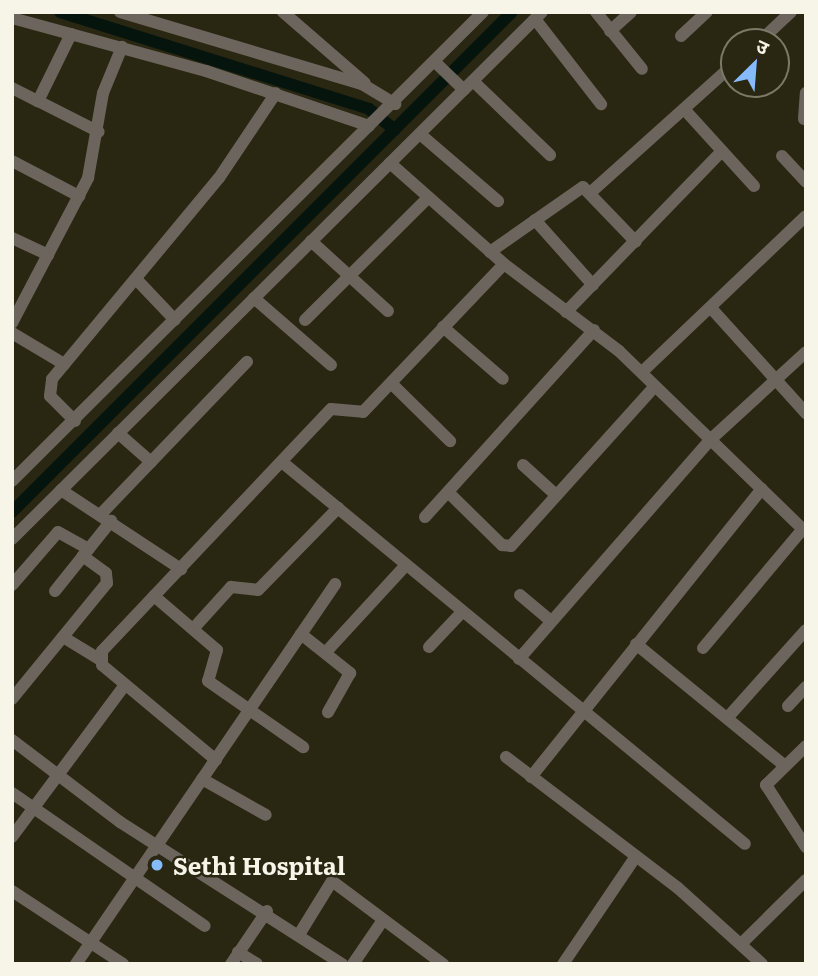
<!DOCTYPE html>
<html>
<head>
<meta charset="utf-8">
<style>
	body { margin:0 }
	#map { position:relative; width:818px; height:976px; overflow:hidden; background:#292712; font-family:Literata,"Noto Sans Devanagari",serif }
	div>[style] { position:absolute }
	.canal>* { height:12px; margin:-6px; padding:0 6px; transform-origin:6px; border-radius:6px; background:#06140e }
	.minor>* { height:12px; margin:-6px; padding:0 6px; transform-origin:6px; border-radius:6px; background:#6c655d }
	.dots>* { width:19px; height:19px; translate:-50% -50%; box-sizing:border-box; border:4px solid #292712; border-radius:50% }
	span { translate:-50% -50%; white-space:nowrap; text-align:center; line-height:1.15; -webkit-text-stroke:5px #292712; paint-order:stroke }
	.poi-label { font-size:24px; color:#f6f5e8; font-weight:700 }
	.left { translate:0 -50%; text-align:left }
	.frame { position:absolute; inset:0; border:14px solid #f6f5e8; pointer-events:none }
	.north { position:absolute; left:720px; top:28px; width:70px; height:70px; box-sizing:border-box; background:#292712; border:2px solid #7b7968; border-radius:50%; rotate:25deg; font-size:19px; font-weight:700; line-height:28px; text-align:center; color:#f6f5e8 }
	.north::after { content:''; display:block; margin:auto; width:24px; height:32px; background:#86bbfb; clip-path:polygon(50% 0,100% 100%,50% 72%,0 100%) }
</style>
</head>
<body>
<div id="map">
	<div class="canal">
		<div style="left:60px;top:12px;width:324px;rotate:17.4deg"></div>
		<div style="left:369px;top:109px;width:33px;rotate:39deg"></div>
		<div style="left:12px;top:512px;width:707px;rotate:-45deg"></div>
	</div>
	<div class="minor">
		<div style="left:120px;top:12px;width:252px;rotate:16.6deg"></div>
		<div style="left:362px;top:84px;width:39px;rotate:31deg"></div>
		<div style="left:283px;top:12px;width:108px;rotate:40.9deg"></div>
		<div style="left:596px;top:12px;width:73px;rotate:51.1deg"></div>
		<div style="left:12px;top:18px;width:201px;rotate:15.3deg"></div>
		<div style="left:206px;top:71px;width:172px;rotate:18.6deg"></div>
		<div style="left:535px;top:19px;width:108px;rotate:52.2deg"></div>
		<div style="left:610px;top:31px;width:28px;rotate:-42deg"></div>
		<div style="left:71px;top:34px;width:75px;rotate:116.2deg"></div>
		<div style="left:38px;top:101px;width:68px;rotate:26.9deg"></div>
		<div style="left:681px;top:36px;width:35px;rotate:-43deg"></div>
		<div style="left:759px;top:42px;width:44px;rotate:-43.2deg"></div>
		<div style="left:435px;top:62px;width:40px;rotate:44deg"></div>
		<div style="left:473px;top:81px;width:107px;rotate:43.9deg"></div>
		<div style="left:12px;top:88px;width:29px;rotate:27deg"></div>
		<div style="left:684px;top:109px;width:104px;rotate:47.7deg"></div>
		<div style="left:804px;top:119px;width:26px;rotate:-86deg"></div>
		<div style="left:420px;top:134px;width:103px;rotate:40.7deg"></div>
		<div style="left:782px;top:156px;width:35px;rotate:47deg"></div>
		<div style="left:12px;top:161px;width:76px;rotate:27.6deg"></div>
		<div style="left:390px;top:163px;width:152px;rotate:41.5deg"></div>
		<div style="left:504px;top:264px;width:144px;rotate:37.1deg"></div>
		<div style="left:619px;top:351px;width:260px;rotate:44.1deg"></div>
		<div style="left:590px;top:193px;width:193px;rotate:-41.9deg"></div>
		<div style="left:535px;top:220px;width:87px;rotate:48.3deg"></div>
		<div style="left:12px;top:238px;width:40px;rotate:25deg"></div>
		<div style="left:311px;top:241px;width:104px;rotate:42.3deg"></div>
		<div style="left:490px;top:252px;width:113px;rotate:-35deg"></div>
		<div style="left:583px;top:187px;width:76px;rotate:46.1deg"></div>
		<div style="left:137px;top:280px;width:55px;rotate:46.5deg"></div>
		<div style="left:254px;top:298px;width:102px;rotate:41deg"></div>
		<div style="left:711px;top:308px;width:142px;rotate:47.9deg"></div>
		<div style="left:566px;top:312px;width:224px;rotate:-45.9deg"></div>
		<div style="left:305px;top:320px;width:173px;rotate:-44.8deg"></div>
		<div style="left:12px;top:323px;width:164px;rotate:-62.3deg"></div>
		<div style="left:88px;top:178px;width:86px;rotate:-80deg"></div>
		<div style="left:103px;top:93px;width:50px;rotate:-67.6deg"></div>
		<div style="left:443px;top:327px;width:79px;rotate:40.9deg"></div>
		<div style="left:12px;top:333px;width:61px;rotate:30.8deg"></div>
		<div style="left:642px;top:372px;width:226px;rotate:-43.6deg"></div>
		<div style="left:391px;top:383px;width:83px;rotate:44.5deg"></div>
		<div style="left:75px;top:421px;width:35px;rotate:-135deg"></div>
		<div style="left:50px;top:396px;width:17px;rotate:-83deg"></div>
		<div style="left:52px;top:379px;width:261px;rotate:-50.3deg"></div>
		<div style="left:219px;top:178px;width:102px;rotate:-56.2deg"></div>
		<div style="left:118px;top:433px;width:44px;rotate:41.3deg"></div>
		<div style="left:282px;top:462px;width:600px;rotate:39.52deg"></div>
		<div style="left:523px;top:465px;width:45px;rotate:42.3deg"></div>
		<div style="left:12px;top:481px;width:665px;rotate:-44.88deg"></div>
		<div style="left:61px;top:490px;width:144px;rotate:33.4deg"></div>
		<div style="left:448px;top:492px;width:76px;rotate:44.5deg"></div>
		<div style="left:502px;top:545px;width:9px;rotate:6deg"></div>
		<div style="left:511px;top:546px;width:215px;rotate:-48deg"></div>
		<div style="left:101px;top:514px;width:211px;rotate:-46.2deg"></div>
		<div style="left:425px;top:517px;width:252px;rotate:-47.9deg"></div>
		<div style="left:12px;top:539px;width:747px;rotate:-44.84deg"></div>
		<div style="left:12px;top:585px;width:70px;rotate:-49deg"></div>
		<div style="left:58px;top:532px;width:35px;rotate:29deg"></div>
		<div style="left:55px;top:591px;width:90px;rotate:-51.3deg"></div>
		<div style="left:520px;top:595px;width:39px;rotate:40deg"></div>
		<div style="left:154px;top:596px;width:83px;rotate:40.6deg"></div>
		<div style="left:217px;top:650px;width:32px;rotate:106deg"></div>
		<div style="left:208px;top:681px;width:116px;rotate:34.8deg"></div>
		<div style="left:193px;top:629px;width:57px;rotate:-47.9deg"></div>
		<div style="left:231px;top:587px;width:27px;rotate:6deg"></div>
		<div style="left:258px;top:590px;width:115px;rotate:-45.7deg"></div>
		<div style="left:301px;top:634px;width:63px;rotate:38.5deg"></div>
		<div style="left:350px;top:673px;width:45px;rotate:119.4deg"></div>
		<div style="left:63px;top:637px;width:42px;rotate:31.4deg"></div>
		<div style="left:636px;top:644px;width:191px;rotate:39.3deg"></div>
		<div style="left:429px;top:647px;width:48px;rotate:-46.7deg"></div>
		<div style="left:703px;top:648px;width:155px;rotate:-50deg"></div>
		<div style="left:326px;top:652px;width:118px;rotate:-47.4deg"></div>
		<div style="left:519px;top:659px;width:291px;rotate:-48.9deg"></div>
		<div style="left:710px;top:440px;width:130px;rotate:-42.5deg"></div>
		<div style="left:12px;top:699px;width:150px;rotate:-50.7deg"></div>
		<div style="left:107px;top:583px;width:10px;rotate:-96deg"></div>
		<div style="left:106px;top:573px;width:29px;rotate:-144deg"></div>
		<div style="left:788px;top:706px;width:26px;rotate:-47deg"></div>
		<div style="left:729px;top:716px;width:115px;rotate:-48.2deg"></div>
		<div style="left:12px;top:740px;width:136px;rotate:37.2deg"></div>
		<div style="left:120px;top:822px;width:264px;rotate:32.6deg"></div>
		<div style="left:806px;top:746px;width:56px;rotate:135.7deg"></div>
		<div style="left:766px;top:785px;width:74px;rotate:57.2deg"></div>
		<div style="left:506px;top:757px;width:216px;rotate:37.3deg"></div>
		<div style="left:678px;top:888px;width:113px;rotate:42.1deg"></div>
		<div style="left:216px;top:760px;width:148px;rotate:-140.2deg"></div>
		<div style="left:102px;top:665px;width:14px;rotate:-90deg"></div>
		<div style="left:102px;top:651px;width:333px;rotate:-46.6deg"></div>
		<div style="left:331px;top:409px;width:32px;rotate:5deg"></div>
		<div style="left:363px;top:412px;width:204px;rotate:-46.4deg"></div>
		<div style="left:531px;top:777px;width:369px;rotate:-51.3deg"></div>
		<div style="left:202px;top:779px;width:73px;rotate:29.4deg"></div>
		<div style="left:12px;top:793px;width:234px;rotate:34.6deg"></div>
		<div style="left:12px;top:837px;width:189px;rotate:-53.4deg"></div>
		<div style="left:12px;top:891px;width:133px;rotate:33.3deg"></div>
		<div style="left:300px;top:933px;width:61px;rotate:-58.4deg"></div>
		<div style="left:332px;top:881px;width:139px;rotate:36.8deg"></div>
		<div style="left:741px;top:944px;width:91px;rotate:-44.6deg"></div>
		<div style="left:238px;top:952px;width:22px;rotate:32deg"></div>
		<div style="left:76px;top:964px;width:460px;rotate:-55.7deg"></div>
		<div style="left:231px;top:964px;width:64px;rotate:-55.8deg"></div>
		<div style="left:353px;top:964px;width:53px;rotate:-55.7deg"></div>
		<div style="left:563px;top:964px;width:130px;rotate:-55.9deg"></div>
	</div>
	<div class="dots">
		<div style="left:157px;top:865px;background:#86bbfb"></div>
	</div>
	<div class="poi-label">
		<span class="left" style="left:173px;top:865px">Sethi Hospital</span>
	</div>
	<div class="frame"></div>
	<div class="north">उ</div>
</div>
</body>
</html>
